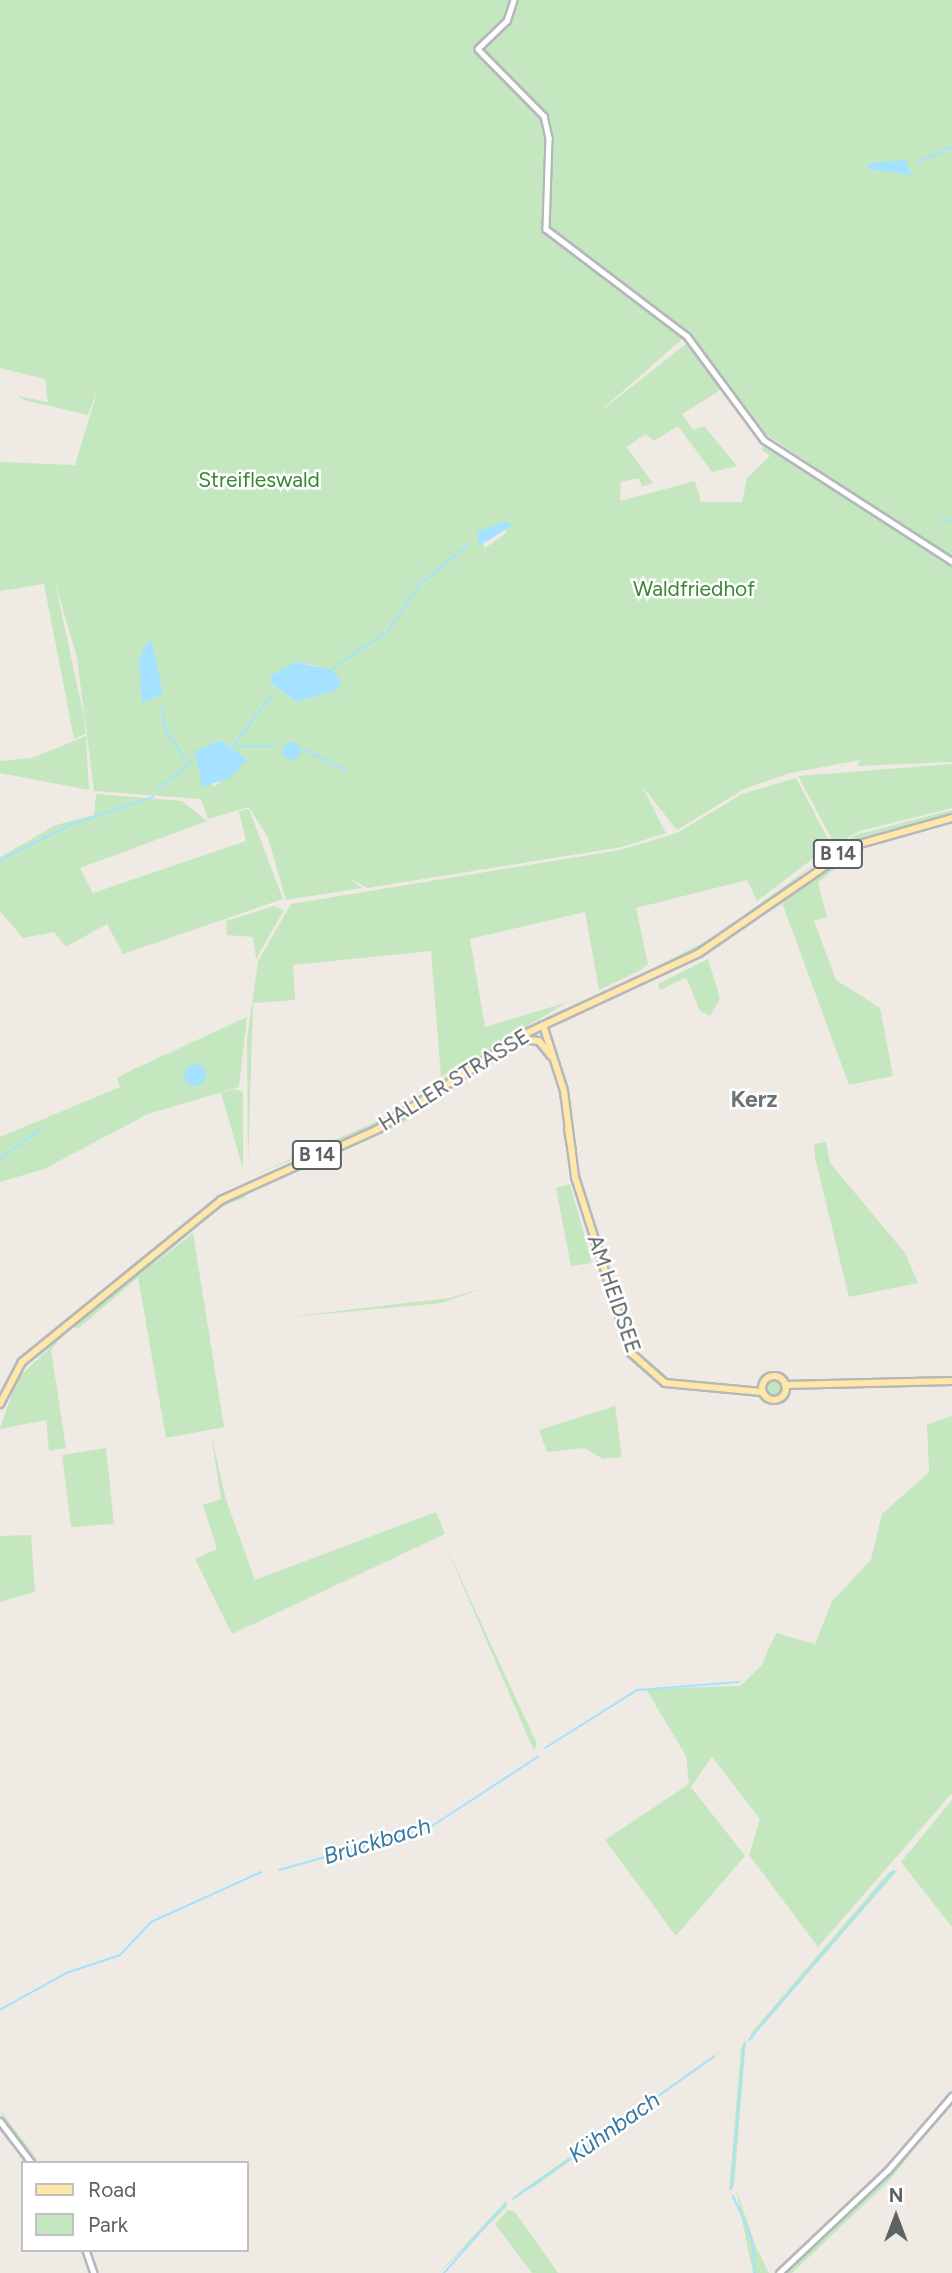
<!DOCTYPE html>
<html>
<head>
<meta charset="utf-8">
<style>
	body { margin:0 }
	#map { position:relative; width:952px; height:2273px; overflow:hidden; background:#efebe4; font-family:Figtree,sans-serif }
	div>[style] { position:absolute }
	.green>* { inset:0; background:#c4e7bf }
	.round { border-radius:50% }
	.water>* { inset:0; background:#a4e2ff }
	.stream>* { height:2px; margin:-1px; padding:0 1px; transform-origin:1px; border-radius:1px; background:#a4e2ff }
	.roads { filter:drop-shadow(2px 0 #b4b8bb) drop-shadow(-2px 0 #b4b8bb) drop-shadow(0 2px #b4b8bb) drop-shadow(0 -2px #b4b8bb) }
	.minor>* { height:4.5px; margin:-2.25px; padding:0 2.25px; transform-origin:2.25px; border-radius:2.25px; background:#fff }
	.major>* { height:6px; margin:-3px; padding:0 3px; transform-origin:3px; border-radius:3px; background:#ffe7a9 }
	.major>.ring { margin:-3px; padding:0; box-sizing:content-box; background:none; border:6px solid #ffe7a9; border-radius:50% }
	span { translate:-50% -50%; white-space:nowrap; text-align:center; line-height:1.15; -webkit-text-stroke:5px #fff; paint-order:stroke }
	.shield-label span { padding:2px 5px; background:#fff; border:2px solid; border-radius:5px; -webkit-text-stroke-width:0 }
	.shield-label { font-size:19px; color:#5c6165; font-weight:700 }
	.park-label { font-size:21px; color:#388632 }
	.street-label { font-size:21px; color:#5c6165 }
	.neighbourhood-label { font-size:23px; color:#6d7377; font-weight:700 }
	.water-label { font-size:23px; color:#3779a3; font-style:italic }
	.legend { position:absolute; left:21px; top:2161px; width:228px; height:91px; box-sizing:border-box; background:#fff; border:2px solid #bec0c1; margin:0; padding:9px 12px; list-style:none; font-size:21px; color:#5c6165 }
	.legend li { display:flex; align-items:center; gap:14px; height:35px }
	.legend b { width:35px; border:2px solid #bec0c1 }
	.north { position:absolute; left:861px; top:2182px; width:70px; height:70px; -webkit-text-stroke:5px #fff; paint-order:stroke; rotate:0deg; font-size:19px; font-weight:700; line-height:28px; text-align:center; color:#5c6165 }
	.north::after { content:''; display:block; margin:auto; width:24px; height:32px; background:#5c6165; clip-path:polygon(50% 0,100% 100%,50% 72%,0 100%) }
</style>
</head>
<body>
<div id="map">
	<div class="green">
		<div style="clip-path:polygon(evenodd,0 0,952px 0,952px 560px,766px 434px,689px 333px,597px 414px,690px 341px,725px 387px,682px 414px,693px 430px,704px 426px,737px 466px,712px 472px,678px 426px,654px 441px,646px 434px,626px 447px,653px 483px,642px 487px,639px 478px,621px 482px,620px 501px,695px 481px,701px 502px,742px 502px,747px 478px,770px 456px,761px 449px,766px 443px,952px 565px,952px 762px,857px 766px,860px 760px,790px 773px,744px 789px,677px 830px,642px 786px,666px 833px,622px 847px,367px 888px,347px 877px,362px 888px,286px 900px,268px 838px,249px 807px,208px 819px,201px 799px,94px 791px,77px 658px,55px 582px,85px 722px,85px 734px,74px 739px,44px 584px,0 591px,0 462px,75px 465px,99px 385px,88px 415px,24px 400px,18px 396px,48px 402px,45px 379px,0 368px,0 0,504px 521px,506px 533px,485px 548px,477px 532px,504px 521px,0 0,296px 662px,317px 666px,339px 689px,297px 702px,271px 683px,271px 675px,296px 662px,0 0,221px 740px,247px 760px,214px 787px,196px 751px,221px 740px)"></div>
		<div style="clip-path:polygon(86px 736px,89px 790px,0 773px,0 761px,32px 758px)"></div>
		<div style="clip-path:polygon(952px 764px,952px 808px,860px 831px,835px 845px,798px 776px)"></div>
		<div style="clip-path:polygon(796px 778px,831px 845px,757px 901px,747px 880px,636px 908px,648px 964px,639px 971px,599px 990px,585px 912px,470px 939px,485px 1027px,568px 1002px,441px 1077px,431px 951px,293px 965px,295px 1000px,253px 1003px,248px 1168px,247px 1039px,258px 961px,291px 904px,620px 850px,677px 833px,742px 794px)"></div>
		<div style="clip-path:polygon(96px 794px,182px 801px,207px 821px,80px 868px,93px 893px,246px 841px,239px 811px,249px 809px,283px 899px,123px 954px,107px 924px,66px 947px,54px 932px,23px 938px,0 911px,0 857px,56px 825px,94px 815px)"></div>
		<div style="clip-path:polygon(952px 810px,952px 814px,838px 848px,855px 835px)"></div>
		<div style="clip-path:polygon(834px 850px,714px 941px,605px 993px,714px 937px)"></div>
		<div style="clip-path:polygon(836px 860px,839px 866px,818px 882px,827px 917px,814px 921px,836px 980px,880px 1008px,893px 1076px,849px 1085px,781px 900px)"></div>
		<div style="clip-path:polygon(274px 906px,284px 910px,256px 959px,253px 937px,227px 935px,226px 921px)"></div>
		<div style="clip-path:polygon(708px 959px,720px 998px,710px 1016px,700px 1011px,686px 977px,660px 990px,658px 984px)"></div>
		<div style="clip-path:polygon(567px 1007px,394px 1118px,247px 1178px,396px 1113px,481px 1051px)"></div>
		<div style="clip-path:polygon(247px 1017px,239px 1087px,148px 1114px,44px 1169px,0 1182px,0 1137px,120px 1087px,117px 1078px,132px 1070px)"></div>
		<div style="clip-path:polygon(486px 1064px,402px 1124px,252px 1190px,402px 1120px)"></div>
		<div style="clip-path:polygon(235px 1089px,243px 1092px,243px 1169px,221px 1093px)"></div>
		<div style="clip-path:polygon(826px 1142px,830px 1163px,905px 1253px,918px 1283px,849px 1297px,815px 1158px,814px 1144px)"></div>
		<div style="clip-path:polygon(570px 1184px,592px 1263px,571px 1266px,556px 1188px)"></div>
		<div style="clip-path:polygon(243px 1189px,246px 1197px,219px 1208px,79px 1328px,70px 1327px,218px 1205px)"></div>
		<div style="clip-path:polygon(193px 1233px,224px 1427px,166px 1438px,138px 1277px)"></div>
		<div style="clip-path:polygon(483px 1288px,442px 1303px,279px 1318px,449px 1298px)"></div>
		<div style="clip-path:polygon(67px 1331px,51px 1350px,66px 1448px,49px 1451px,46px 1420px,0 1429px,17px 1379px)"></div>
		<div class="round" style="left:764px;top:1380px;width:18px;height:18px"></div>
		<div style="clip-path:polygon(615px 1406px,622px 1457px,603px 1459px,584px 1448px,547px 1452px,539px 1430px)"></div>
		<div style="clip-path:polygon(952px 1416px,952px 1793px,818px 1947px,749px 1855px,760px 1819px,712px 1757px,691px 1787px,745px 1856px,676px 1936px,605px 1840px,689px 1784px,686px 1756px,646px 1689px,740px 1686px,761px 1666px,776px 1633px,815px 1644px,832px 1601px,871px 1560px,882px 1514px,929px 1472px,927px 1425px)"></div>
		<div style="clip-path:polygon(211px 1434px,226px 1500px,255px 1580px,436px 1512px,445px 1534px,232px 1634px,195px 1559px,217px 1549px,203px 1505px,221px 1499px)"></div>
		<div style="clip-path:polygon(106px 1448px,114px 1524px,71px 1527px,62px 1455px)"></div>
		<div style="clip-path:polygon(31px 1535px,35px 1592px,0 1602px,0 1536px)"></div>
		<div style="clip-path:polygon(443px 1540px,537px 1744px,534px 1751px,493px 1656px)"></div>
		<div style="clip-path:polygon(952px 1800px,952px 1927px,901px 1862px)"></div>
		<div style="clip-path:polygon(898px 1870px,753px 2036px,753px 2042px,751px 2033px,889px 1872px)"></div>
		<div style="clip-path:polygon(744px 2034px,537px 2185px,510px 2199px,629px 2115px)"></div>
		<div style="clip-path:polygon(746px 2039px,734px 2187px,729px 2191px,741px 2048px)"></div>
		<div style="clip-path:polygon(952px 2101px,889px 2181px,792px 2273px,781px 2273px,884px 2177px)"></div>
		<div style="clip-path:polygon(0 2110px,40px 2163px,7px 2127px)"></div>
		<div style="clip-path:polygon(736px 2190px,756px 2247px,769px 2273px,753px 2273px)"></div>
		<div style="clip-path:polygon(506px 2201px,507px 2207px,439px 2273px)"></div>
		<div style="clip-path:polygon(508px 2210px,515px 2212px,558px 2273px,532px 2273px,495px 2224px)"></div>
	</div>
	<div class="water">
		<div style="clip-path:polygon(905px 160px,912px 175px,868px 169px,869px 163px)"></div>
		<div style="clip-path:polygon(504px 521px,513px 525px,479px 546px,477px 532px)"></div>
		<div style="clip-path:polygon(147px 642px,152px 642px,163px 694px,142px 703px,139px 659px)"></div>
		<div style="clip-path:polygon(296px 662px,331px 670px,340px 680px,339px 689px,297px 702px,271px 683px,271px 675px)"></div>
		<div style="clip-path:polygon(221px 740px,247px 760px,230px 778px,202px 787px,195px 751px)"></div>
		<div class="round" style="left:283px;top:742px;width:18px;height:18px"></div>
		<div class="round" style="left:184px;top:1064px;width:22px;height:22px"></div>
	</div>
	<div class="stream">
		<div style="left:918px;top:162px;width:37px;rotate:-24deg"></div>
		<div style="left:941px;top:522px;width:11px;rotate:-15deg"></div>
		<div style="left:329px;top:671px;width:70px;rotate:-33.9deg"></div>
		<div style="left:387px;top:632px;width:58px;rotate:-55.5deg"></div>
		<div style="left:420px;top:584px;width:62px;rotate:-39.1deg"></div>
		<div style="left:162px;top:707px;width:23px;rotate:80deg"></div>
		<div style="left:166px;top:730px;width:36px;rotate:56deg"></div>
		<div style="left:236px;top:746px;width:40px"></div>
		<div style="left:232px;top:747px;width:66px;rotate:-52.4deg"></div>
		<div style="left:303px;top:749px;width:48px;rotate:26deg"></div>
		<div style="left:157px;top:789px;width:47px;rotate:-38.1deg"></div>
		<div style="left:0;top:860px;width:79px;rotate:-26.2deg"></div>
		<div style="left:71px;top:825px;width:87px;rotate:-18.9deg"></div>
		<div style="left:0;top:1159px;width:49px;rotate:-36.6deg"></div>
		<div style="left:545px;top:1748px;width:109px;rotate:-32.2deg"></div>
		<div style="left:637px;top:1690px;width:102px;rotate:-4.5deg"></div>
		<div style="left:279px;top:1870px;width:156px;rotate:-15.6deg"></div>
		<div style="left:429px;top:1828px;width:131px;rotate:-33.2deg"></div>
		<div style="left:0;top:2010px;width:76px;rotate:-29.3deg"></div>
		<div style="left:66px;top:1973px;width:57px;rotate:-18.4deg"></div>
		<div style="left:120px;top:1955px;width:45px;rotate:-46.8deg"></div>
		<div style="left:151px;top:1922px;width:121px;rotate:-24.4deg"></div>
		<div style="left:749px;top:2040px;width:223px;rotate:-49.4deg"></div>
		<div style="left:731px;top:2189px;width:145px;rotate:-84.8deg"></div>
		<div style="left:733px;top:2196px;width:47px;rotate:66.2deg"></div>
		<div style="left:752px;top:2239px;width:34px;rotate:85deg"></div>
		<div style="left:513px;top:2199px;width:247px;rotate:-35.3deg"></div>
		<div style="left:444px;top:2273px;width:92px;rotate:-48.5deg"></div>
	</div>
	<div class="roads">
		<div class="minor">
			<div style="left:514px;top:0;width:22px;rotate:108deg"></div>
			<div style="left:507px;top:21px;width:40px;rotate:136deg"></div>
			<div style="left:478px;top:49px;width:94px;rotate:45.4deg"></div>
			<div style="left:544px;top:116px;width:23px;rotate:77deg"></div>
			<div style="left:549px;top:138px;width:91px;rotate:91.9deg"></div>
			<div style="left:546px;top:229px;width:177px;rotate:37.2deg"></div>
			<div style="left:687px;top:336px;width:129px;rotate:53.5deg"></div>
			<div style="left:764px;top:440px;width:224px;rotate:32.8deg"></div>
			<div style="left:0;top:2121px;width:53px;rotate:52.7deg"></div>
			<div style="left:86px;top:2250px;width:24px;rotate:71deg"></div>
			<div style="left:779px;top:2273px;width:150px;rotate:-43.4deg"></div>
			<div style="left:888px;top:2170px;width:98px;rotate:-49.1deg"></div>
		</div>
		<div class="major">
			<div style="left:543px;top:1025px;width:69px;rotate:72.3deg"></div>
			<div style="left:564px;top:1091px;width:87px;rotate:82.7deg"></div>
			<div style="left:575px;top:1177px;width:185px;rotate:72.3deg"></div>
			<div style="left:631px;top:1353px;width:45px;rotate:41.4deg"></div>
			<div style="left:665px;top:1383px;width:97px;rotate:5.3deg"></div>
			<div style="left:519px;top:1039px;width:20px;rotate:6deg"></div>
			<div style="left:539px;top:1041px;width:19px;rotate:51deg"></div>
			<div style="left:568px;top:1129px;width:23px;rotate:80deg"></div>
			<div class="ring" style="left:762px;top:1376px;width:18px;height:18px"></div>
			<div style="left:785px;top:1385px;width:167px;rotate:-1.4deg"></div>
			<div style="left:0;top:1404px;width:47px;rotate:-62.4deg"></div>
			<div style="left:22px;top:1362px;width:257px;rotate:-39.1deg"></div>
			<div style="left:221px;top:1200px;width:172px;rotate:-24.3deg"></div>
			<div style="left:378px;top:1129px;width:179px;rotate:-32.7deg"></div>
			<div style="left:529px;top:1032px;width:187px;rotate:-24.9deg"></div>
			<div style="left:699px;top:953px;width:191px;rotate:-34.5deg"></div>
			<div style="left:856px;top:845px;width:100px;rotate:-15.7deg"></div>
		</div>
	</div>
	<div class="shield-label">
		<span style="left:838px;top:854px">B 14</span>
		<span style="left:317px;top:1155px">B 14</span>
	</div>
	<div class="park-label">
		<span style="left:259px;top:480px">Streifleswald</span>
		<span style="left:694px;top:589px">Waldfriedhof</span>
	</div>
	<div class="street-label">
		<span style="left:454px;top:1080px;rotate:-32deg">HALLER STRASSE</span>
		<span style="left:614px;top:1294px;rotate:71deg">AM HEIDSEE</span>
	</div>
	<div class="neighbourhood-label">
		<span style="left:754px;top:1099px">Kerz</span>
	</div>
	<div class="water-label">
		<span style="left:377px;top:1841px;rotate:-17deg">Brückbach</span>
		<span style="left:614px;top:2127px;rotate:-35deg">Kühnbach</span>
	</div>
	<ul class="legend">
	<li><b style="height:9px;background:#ffe7a9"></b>Road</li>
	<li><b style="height:19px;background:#c4e7bf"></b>Park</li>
	</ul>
	<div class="north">N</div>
</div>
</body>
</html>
